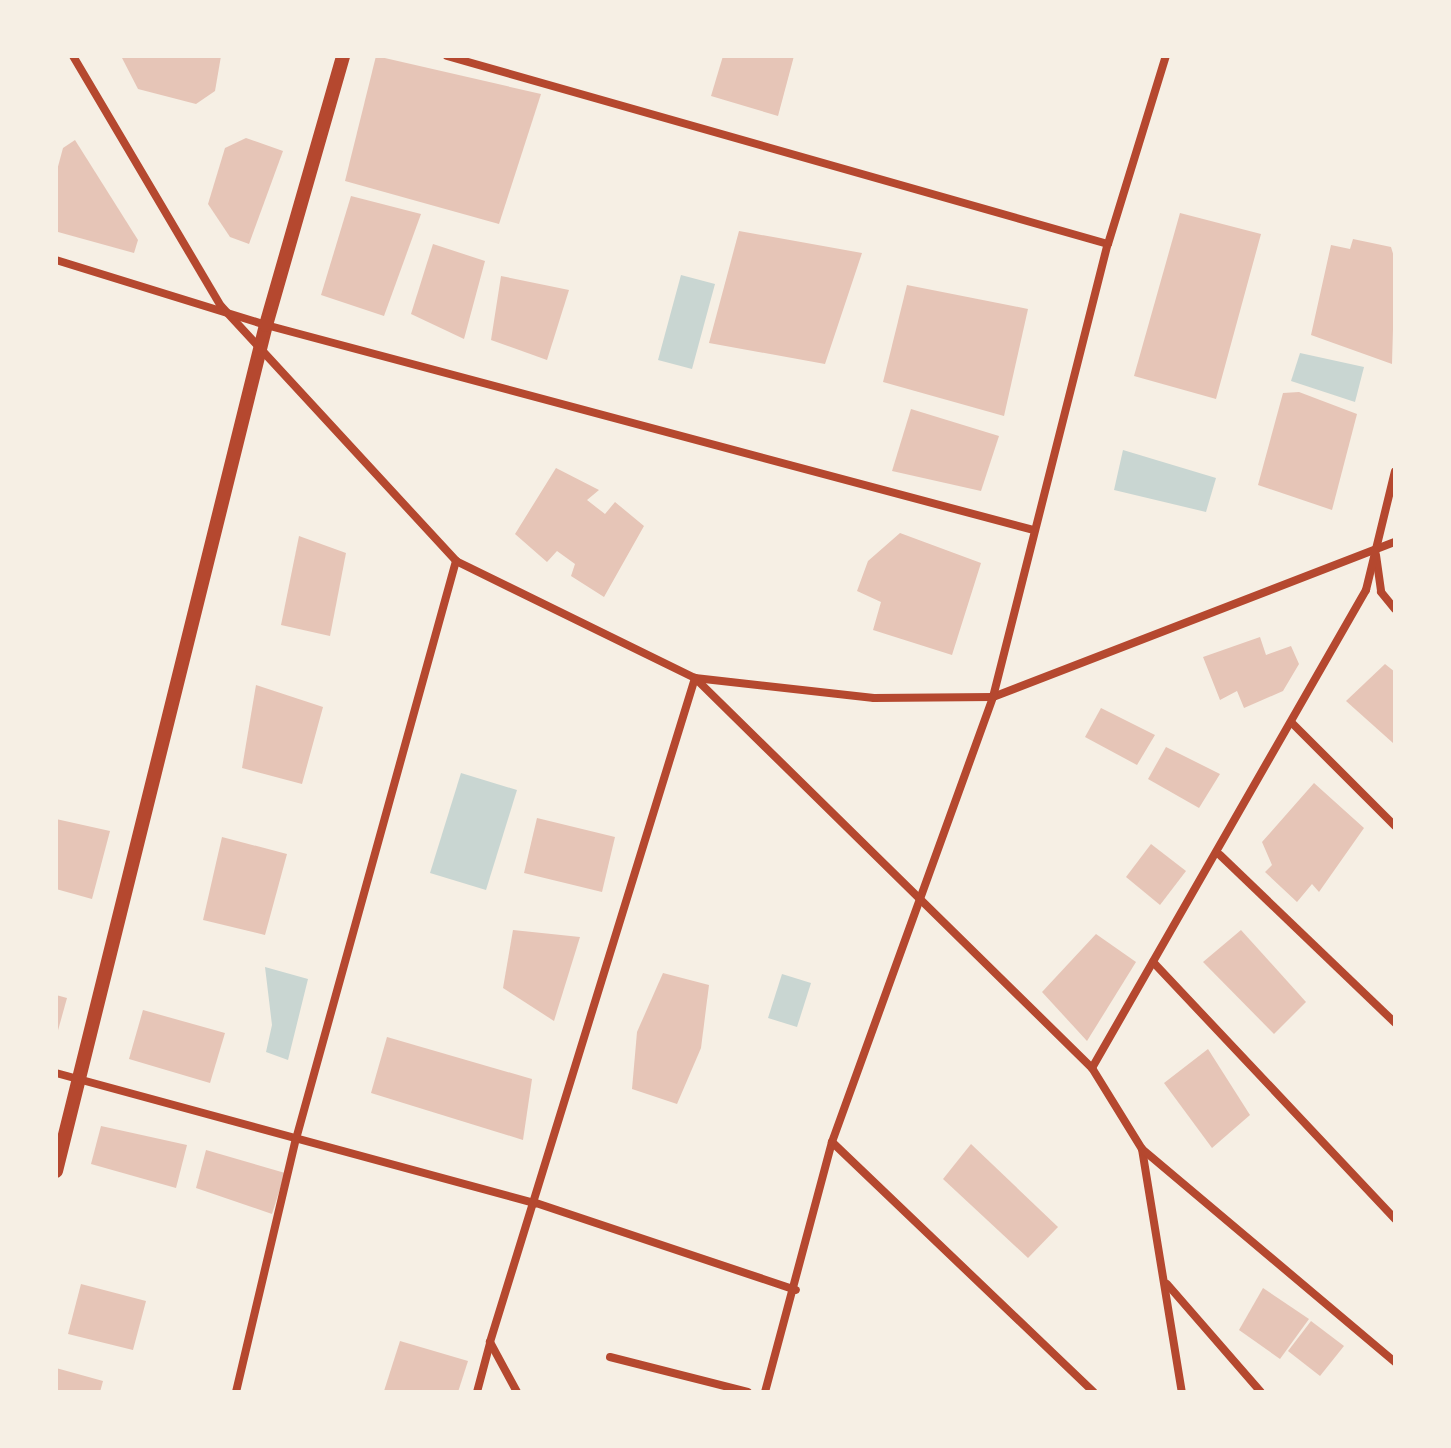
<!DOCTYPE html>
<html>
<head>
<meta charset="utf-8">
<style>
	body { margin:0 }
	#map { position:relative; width:1451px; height:1448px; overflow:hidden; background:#f6efe4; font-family:"Fira Sans",sans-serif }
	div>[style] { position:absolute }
	.water>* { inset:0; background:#c9d6d2 }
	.building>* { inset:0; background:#e6c5b7 }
	.minor>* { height:8px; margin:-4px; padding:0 4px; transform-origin:4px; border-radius:4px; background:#b5482f }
	.tertiary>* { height:14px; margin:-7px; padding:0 7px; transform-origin:7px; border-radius:7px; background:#b5482f }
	span { translate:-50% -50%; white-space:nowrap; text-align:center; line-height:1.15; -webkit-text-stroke:6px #f6efe4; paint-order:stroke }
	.frame { position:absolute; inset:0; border:58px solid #f6efe4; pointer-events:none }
</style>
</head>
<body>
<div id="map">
	<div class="water">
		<div style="clip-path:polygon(681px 275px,715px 284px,692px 369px,658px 360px)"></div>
		<div style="clip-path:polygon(1300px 353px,1364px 367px,1355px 402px,1291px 381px)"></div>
		<div style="clip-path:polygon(1123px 450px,1216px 478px,1206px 512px,1114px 490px)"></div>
		<div style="clip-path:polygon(461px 773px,517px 790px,486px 890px,430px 873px)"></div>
		<div style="clip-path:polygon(265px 967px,308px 979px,288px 1060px,266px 1052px,272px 1025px)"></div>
		<div style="clip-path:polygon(782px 974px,811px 983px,797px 1027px,768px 1018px)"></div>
	</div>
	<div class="building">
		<div style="clip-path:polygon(121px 56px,221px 56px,215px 91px,196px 104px,138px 89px)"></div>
		<div style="clip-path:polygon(376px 56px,541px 94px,499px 224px,345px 181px)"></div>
		<div style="clip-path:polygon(723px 56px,794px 56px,778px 116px,711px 96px)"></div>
		<div style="clip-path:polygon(246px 138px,283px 151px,249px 244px,230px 237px,208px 204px,225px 148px)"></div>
		<div style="clip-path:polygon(75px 140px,138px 240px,134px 253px,58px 232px,56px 174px,63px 148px)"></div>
		<div style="clip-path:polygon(351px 196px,421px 214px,384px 316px,321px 295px)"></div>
		<div style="clip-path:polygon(1180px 213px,1261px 234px,1216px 399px,1134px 376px)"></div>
		<div style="clip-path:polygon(739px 231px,862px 253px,825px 364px,709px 343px)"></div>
		<div style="clip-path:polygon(1353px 239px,1391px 247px,1395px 260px,1392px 364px,1311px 335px,1331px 245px,1350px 249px)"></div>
		<div style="clip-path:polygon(433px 244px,485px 261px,464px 339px,411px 314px)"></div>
		<div style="clip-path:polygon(501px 276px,569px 290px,547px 360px,491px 340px)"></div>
		<div style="clip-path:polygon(907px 285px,1028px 309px,1004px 416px,883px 382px)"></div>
		<div style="clip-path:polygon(1299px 392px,1357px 414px,1332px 510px,1258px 485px,1283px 393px)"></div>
		<div style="clip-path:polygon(911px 409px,999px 436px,981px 491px,892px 471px)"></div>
		<div style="clip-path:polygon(556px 468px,599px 490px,587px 500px,605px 514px,615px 502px,644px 526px,604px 597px,571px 576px,575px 564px,557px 551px,547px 562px,515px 534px)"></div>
		<div style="clip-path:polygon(900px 533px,981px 563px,952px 655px,873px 630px,881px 602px,857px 591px,868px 561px)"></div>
		<div style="clip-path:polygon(299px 536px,346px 553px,330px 636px,281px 625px)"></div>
		<div style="clip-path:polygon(1260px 637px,1266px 655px,1291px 646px,1299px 664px,1283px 691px,1244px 708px,1237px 691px,1220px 700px,1203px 657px)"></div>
		<div style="clip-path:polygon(1385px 664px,1395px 672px,1393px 743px,1346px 701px)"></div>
		<div style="clip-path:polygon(256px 685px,323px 707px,302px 784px,242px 768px)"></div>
		<div style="clip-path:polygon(1101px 708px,1155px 735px,1137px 765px,1085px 737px)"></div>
		<div style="clip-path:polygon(1166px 747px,1220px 774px,1199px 808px,1148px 779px)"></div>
		<div style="clip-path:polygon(1314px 783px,1364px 828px,1319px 892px,1312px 884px,1297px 902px,1265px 872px,1272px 865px,1262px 842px)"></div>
		<div style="clip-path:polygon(537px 818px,615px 837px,602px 892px,524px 873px)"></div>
		<div style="clip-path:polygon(56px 819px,110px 831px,92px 899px,56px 889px)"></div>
		<div style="clip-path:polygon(222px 837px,287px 854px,265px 935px,203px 920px)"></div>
		<div style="clip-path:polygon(1151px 844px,1186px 871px,1160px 905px,1126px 877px)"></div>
		<div style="clip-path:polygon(513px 930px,580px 937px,554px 1021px,503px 988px)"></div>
		<div style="clip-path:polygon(1241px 930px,1306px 1002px,1274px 1034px,1203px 962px)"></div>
		<div style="clip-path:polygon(1096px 934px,1136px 962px,1087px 1041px,1042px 992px)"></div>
		<div style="clip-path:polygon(663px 973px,709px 985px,701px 1048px,677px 1104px,632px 1089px,637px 1032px)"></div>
		<div style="clip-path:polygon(56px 995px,67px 998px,57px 1034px,56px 1034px)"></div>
		<div style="clip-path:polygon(143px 1010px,225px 1033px,210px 1083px,129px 1059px)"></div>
		<div style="clip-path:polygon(387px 1037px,532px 1079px,523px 1140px,371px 1093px)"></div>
		<div style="clip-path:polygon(1208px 1049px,1250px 1115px,1212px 1148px,1164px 1083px)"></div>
		<div style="clip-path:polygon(101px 1126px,187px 1145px,176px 1188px,91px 1164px)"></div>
		<div style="clip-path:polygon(971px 1144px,1058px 1227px,1028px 1258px,943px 1179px)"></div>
		<div style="clip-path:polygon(206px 1150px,285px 1173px,272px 1214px,196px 1188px)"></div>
		<div style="clip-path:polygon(81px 1284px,146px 1301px,133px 1350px,68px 1334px)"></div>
		<div style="clip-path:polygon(1263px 1288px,1309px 1319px,1280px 1359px,1239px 1330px)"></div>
		<div style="clip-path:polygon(1311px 1321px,1344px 1346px,1320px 1376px,1288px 1351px)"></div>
		<div style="clip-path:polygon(400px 1341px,468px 1361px,458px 1392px,384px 1391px)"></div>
		<div style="clip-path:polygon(56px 1368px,103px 1381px,100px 1392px,56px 1392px)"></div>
	</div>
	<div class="minor">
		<div style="left:73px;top:56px;width:291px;rotate:59.4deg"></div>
		<div style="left:221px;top:306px;width:347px;rotate:47.3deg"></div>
		<div style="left:456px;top:561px;width:266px;rotate:26.1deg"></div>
		<div style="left:695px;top:678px;width:180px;rotate:6.4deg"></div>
		<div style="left:874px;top:698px;width:119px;rotate:-0.5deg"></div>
		<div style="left:993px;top:697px;width:431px;rotate:-21.1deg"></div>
		<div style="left:447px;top:56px;width:687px;rotate:15.88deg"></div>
		<div style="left:56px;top:260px;width:220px;rotate:17.2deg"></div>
		<div style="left:266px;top:325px;width:794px;rotate:14.96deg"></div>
		<div style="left:1376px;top:555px;width:37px;rotate:82deg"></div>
		<div style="left:1381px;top:592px;width:22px;rotate:51deg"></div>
		<div style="left:695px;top:678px;width:557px;rotate:44.49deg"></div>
		<div style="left:1092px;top:1068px;width:95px;rotate:58.3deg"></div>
		<div style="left:1142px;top:1149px;width:246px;rotate:80.7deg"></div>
		<div style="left:1292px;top:723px;width:146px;rotate:45deg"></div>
		<div style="left:1220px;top:855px;width:243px;rotate:43.8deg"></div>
		<div style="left:1153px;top:962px;width:353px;rotate:46.7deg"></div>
		<div style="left:1092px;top:1068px;width:551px;rotate:-60.18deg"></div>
		<div style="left:1366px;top:590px;width:122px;rotate:-76.3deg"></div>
		<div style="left:56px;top:1073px;width:497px;rotate:15.2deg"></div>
		<div style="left:536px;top:1203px;width:274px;rotate:18.5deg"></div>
		<div style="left:832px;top:1142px;width:362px;rotate:43.7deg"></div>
		<div style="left:1142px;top:1149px;width:331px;rotate:40.1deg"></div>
		<div style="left:1167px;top:1284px;width:143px;rotate:49deg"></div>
		<div style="left:610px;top:1357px;width:142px;rotate:14.2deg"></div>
		<div style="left:236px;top:1392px;width:260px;rotate:-76.7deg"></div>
		<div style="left:296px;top:1139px;width:600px;rotate:-74.53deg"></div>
		<div style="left:477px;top:1392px;width:51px;rotate:-75.1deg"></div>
		<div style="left:517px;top:1392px;width:57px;rotate:-118.4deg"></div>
		<div style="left:490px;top:1342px;width:695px;rotate:-72.84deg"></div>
		<div style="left:765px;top:1392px;width:259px;rotate:-75deg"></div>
		<div style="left:832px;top:1142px;width:473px;rotate:-70.1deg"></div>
		<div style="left:993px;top:697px;width:467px;rotate:-75.8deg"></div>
		<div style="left:1108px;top:244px;width:197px;rotate:-72.9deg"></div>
	</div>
	<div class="tertiary">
		<div style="left:56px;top:1171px;width:872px;rotate:-76.06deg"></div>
		<div style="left:266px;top:325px;width:280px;rotate:-74deg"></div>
	</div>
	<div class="frame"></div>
</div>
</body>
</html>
